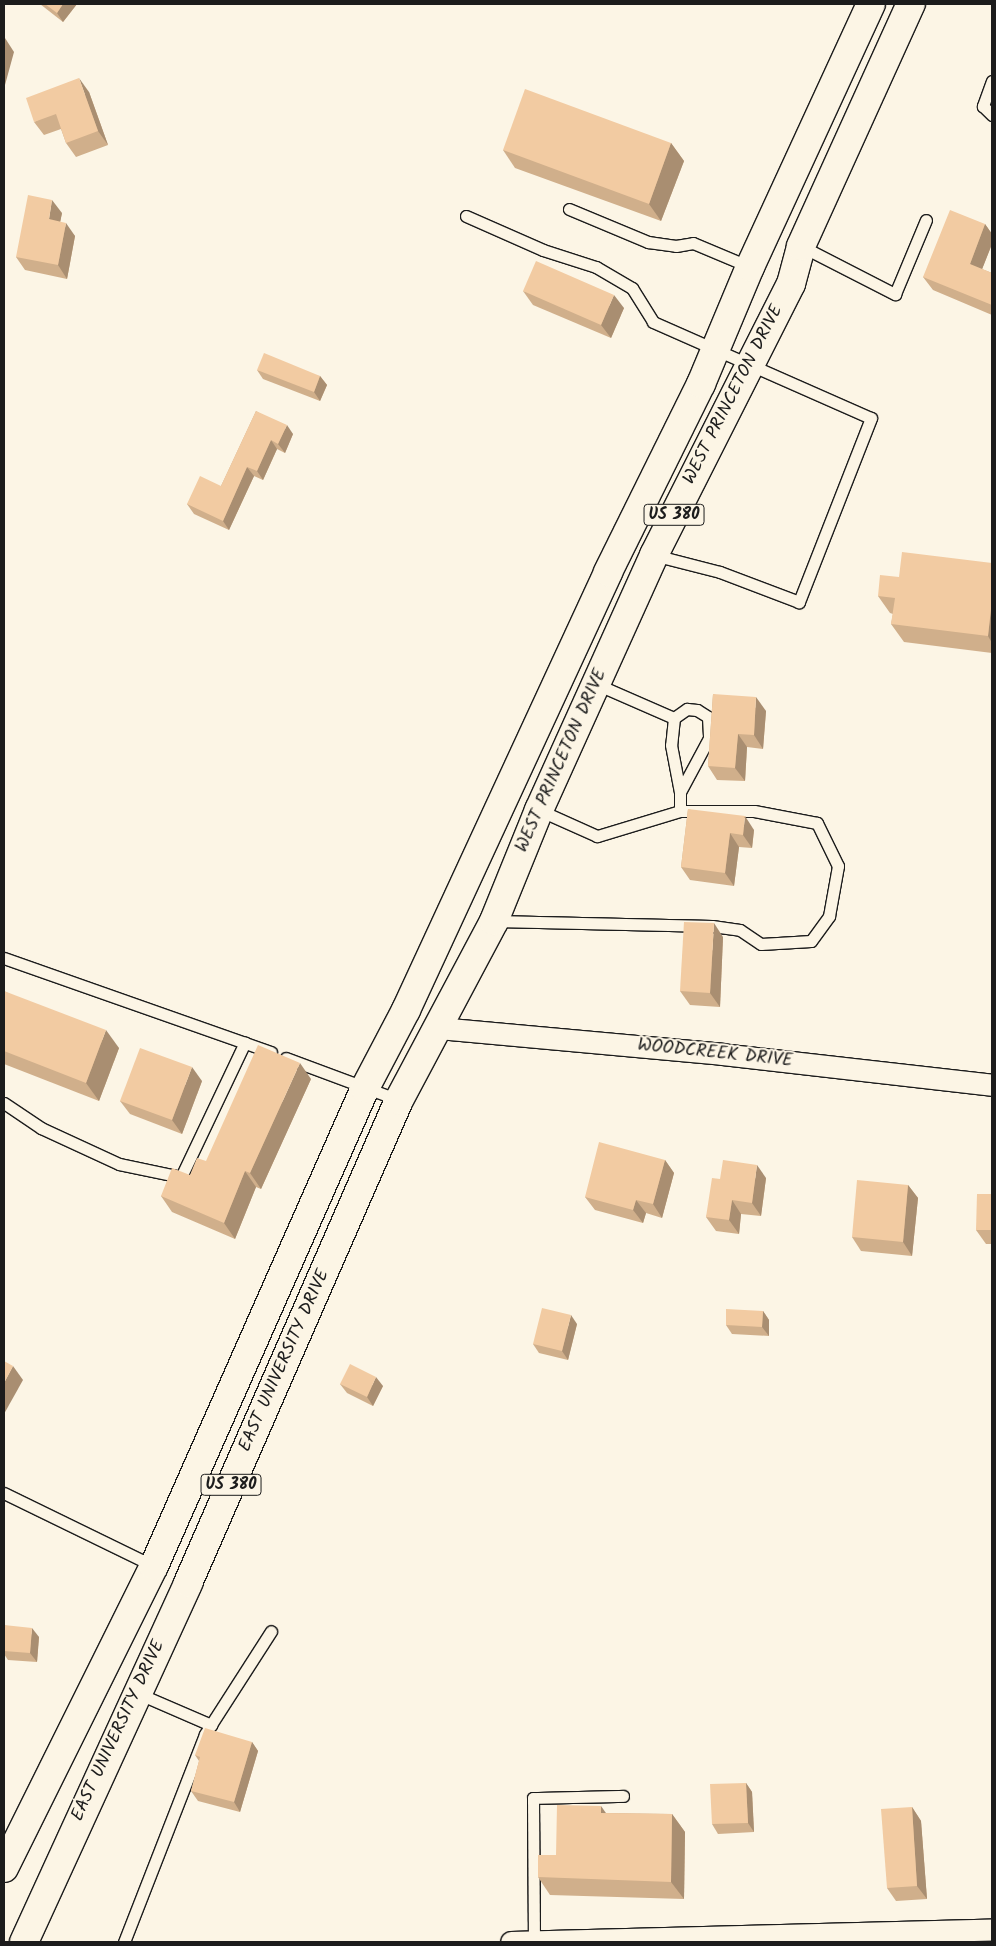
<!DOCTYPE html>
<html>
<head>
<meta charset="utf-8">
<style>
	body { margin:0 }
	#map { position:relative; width:996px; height:1946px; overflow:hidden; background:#fcf5e5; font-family:Kalam,sans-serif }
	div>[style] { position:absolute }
	.roads { filter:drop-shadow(1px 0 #1c1c1c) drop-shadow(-1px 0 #1c1c1c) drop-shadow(0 1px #1c1c1c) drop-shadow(0 -1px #1c1c1c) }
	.lane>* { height:11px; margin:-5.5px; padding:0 5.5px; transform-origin:5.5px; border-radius:5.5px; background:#fcf5e5 }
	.street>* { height:21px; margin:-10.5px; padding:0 10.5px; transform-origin:10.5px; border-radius:10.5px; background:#fcf5e5 }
	.highway>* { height:28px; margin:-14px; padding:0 14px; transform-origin:14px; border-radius:14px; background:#fcf5e5 }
	.wall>* { inset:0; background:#d0af8b }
	.shaded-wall>* { inset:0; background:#a98e71 }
	.building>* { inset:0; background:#f2cba2 }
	span { translate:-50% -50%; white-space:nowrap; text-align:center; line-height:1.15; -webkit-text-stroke:4px #fcf5e5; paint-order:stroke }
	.shield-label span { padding:1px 4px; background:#fcf5e5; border:1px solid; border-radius:4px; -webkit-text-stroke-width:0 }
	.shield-label { font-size:16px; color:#1c1c1c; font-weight:700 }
	.street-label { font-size:18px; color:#1c1c1c }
	.frame { position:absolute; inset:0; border:5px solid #1c1c1c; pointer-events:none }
</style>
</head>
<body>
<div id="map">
	<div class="roads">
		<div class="lane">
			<div style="left:992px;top:81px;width:27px;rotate:110deg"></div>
			<div style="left:983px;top:106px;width:13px;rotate:45deg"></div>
			<div style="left:569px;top:209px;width:86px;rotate:22.7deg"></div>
			<div style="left:648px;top:242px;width:28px;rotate:8deg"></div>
			<div style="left:676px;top:246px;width:17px;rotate:-10deg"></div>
			<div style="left:693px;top:243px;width:62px;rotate:22.8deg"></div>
			<div style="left:466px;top:216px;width:84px;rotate:23.8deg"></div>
			<div style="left:543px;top:250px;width:56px;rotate:17.8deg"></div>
			<div style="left:596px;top:267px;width:42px;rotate:30.3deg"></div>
			<div style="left:632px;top:288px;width:40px;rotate:58deg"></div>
			<div style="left:653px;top:322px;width:238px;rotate:23.8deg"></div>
			<div style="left:871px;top:418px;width:198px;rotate:111.4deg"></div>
			<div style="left:799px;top:602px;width:85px;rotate:-159.2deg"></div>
			<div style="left:720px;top:572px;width:68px;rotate:-165.6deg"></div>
			<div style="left:801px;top:246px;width:106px;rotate:27.1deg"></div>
			<div style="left:895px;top:294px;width:80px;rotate:-67.3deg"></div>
			<div style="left:596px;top:684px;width:85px;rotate:23.6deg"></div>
			<div style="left:674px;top:718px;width:16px;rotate:-35deg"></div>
			<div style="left:687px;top:709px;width:10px;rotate:6deg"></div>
			<div style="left:697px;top:710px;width:13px;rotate:32deg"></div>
			<div style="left:708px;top:717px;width:21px;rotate:87deg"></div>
			<div style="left:709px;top:738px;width:61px;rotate:118.2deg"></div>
			<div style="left:680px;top:792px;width:19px;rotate:90deg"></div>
			<div style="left:674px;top:718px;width:27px;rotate:96deg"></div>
			<div style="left:671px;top:745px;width:48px;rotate:79.2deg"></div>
			<div style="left:495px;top:921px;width:217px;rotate:1.3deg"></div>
			<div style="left:712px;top:926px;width:28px;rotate:8deg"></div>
			<div style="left:740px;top:930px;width:25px;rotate:34deg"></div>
			<div style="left:761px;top:944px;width:50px;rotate:-3.4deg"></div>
			<div style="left:811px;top:941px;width:31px;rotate:-54deg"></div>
			<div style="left:829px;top:916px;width:51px;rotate:-79.8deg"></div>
			<div style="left:838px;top:866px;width:48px;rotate:-116deg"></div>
			<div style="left:817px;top:823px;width:64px;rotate:-169.2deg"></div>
			<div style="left:754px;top:811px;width:74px;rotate:180deg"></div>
			<div style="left:680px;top:811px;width:87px;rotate:163.2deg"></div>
			<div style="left:597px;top:836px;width:64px;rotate:-155.9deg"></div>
			<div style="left:4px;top:958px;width:283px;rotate:19.4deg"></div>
			<div style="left:286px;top:1058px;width:121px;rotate:20.4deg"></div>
			<div style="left:4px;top:1103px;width:45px;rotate:34deg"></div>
			<div style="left:41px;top:1128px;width:86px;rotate:24.8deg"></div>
			<div style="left:119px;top:1164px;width:63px;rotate:11.8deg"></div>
			<div style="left:181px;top:1177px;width:149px;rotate:-64.6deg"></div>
			<div style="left:4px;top:1493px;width:167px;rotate:26deg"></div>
			<div style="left:137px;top:1693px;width:81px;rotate:23.4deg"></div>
			<div style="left:124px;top:1942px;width:223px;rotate:-68.7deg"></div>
			<div style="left:205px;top:1734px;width:122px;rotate:-57.3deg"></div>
			<div style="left:534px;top:1942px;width:144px;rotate:-90.4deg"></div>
			<div style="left:533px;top:1798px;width:90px;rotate:-1.3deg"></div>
		</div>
		<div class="street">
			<div style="left:438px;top:1028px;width:285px;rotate:5.2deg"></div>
			<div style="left:722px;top:1054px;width:272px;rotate:6.5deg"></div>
			<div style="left:511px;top:1942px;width:481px;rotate:-1.5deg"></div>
		</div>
		<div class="highway">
			<div style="left:4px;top:1868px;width:337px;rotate:-63.6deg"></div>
			<div style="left:154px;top:1566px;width:522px;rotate:-66.18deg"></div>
			<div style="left:365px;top:1088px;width:88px;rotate:-62.3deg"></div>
			<div style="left:406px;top:1010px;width:482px;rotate:-65.2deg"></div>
			<div style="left:608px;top:572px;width:210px;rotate:-63.7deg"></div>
			<div style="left:701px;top:384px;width:127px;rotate:-67.3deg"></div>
			<div style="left:750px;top:267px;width:289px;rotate:-65.3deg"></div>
			<div style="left:24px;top:1942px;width:395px;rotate:-65.4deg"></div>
			<div style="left:188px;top:1583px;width:527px;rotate:-66.4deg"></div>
			<div style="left:399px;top:1100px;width:203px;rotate:-62deg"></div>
			<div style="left:494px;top:921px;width:120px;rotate:-67.9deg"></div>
			<div style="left:539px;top:810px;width:280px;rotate:-65.7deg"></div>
			<div style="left:654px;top:555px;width:304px;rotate:-63.2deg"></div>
			<div style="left:791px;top:284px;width:39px;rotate:-75deg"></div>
			<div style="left:801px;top:246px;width:266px;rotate:-65.6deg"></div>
		</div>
	</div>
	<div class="wall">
		<div style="clip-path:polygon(40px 4px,77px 4px,63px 22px)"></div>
		<div style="clip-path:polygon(89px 92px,108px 145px,76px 157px,66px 143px,61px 129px,44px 135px,34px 122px)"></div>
		<div style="clip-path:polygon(671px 143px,684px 161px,661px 221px,515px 168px,503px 150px)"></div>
		<div style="clip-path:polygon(62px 213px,60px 222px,75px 236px,67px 279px,25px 270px,16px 257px)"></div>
		<div style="clip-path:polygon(985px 224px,992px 234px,992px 244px,982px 269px,992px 273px,992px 315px,933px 290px,923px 277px)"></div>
		<div style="clip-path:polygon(523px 291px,624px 308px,611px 338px,533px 305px)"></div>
		<div style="clip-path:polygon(257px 370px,320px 376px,327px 385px,320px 401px,263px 379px)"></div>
		<div style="clip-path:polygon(256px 411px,293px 434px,285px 453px,277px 449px,263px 480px,254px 476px,229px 530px,194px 514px,187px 504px,221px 486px)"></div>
		<div style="clip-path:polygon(992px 563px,992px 653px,904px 642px,891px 624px,893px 614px,890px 613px,878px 596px,899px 577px)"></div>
		<div style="clip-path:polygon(713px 694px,766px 711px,763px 749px,747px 747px,745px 781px,717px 780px,708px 766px)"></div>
		<div style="clip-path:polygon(688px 809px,754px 830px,752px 848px,739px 847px,734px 886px,690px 880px,681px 867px)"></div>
		<div style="clip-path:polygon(723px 937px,720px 1007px,690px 1005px,680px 991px)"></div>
		<div style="clip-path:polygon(4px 991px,119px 1048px,99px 1101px,4px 1064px)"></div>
		<div style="clip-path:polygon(311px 1079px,261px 1189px,256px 1187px,235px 1239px,172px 1212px,161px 1196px,190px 1175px)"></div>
		<div style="clip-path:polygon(202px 1081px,182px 1134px,130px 1114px,120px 1101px)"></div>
		<div style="clip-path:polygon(665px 1160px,674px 1173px,662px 1218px,646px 1213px,643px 1223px,595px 1210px,585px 1197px)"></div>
		<div style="clip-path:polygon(766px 1178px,761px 1216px,741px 1214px,739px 1234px,716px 1231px,706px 1217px,720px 1179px)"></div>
		<div style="clip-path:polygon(908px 1185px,918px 1198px,912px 1256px,861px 1251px,852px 1237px)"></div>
		<div style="clip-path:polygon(992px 1194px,992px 1244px,986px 1244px,976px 1230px)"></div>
		<div style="clip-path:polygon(763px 1311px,769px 1320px,769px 1336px,732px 1334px,726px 1325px)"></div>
		<div style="clip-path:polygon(577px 1324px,568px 1360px,539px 1353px,533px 1344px)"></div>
		<div style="clip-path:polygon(340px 1384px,383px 1386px,373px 1406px,347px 1393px)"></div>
		<div style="clip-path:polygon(4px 1625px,39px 1637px,37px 1662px,8px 1660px,4px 1654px)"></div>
		<div style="clip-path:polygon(252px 1742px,258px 1751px,240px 1812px,198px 1801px,191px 1791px,199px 1761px,195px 1755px)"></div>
		<div style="clip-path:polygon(746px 1783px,752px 1792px,754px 1832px,718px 1834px,712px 1824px)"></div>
		<div style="clip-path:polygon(912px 1807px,921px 1821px,927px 1899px,896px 1901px,887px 1888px)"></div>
		<div style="clip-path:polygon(606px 1813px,672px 1814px,685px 1832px,684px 1899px,550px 1895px,538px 1877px,556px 1855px)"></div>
	</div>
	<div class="shaded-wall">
		<div style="clip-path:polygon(63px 4px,77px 4px,63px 22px,57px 13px)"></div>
		<div style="clip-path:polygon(5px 38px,14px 52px,5px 85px,4px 83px,4px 42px)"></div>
		<div style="clip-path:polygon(79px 78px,89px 92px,108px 145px,98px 131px)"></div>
		<div style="clip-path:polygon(671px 143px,684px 161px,661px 221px,649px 204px)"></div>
		<div style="clip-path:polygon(52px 200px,62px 213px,58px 233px,49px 219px)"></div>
		<div style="clip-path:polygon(66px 223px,75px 236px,67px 279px,58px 265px)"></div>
		<div style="clip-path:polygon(985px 224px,992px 234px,992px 244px,979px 277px,970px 264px)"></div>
		<div style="clip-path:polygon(614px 295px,624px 308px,611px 338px,601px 325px)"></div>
		<div style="clip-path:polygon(320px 376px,327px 385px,320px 401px,314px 392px)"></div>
		<div style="clip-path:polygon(287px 425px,293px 434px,285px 453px,278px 444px)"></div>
		<div style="clip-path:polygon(271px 440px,277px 449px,263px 480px,257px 471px)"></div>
		<div style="clip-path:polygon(247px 467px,254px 476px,229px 530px,223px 521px)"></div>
		<div style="clip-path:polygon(992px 600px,992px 643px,988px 636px)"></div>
		<div style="clip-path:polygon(756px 697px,766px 711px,763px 749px,754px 735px)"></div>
		<div style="clip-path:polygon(738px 734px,747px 747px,745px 781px,735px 768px)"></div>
		<div style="clip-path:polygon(745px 816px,754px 830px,752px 848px,743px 835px)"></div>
		<div style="clip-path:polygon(730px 833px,739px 847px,734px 886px,725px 873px)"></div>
		<div style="clip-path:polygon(714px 923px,723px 937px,720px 1007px,710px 993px)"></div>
		<div style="clip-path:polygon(106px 1030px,119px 1048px,99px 1101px,86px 1083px)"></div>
		<div style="clip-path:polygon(300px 1063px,311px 1079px,261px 1189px,250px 1173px)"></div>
		<div style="clip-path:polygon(192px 1067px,202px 1081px,182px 1134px,172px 1120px)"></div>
		<div style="clip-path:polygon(665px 1160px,674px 1173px,662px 1218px,653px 1204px)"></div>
		<div style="clip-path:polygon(757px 1165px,766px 1178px,761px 1216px,752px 1203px)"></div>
		<div style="clip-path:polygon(245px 1171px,256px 1187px,235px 1239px,224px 1223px)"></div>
		<div style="clip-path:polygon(908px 1185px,918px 1198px,912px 1256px,903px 1242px)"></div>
		<div style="clip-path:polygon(636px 1200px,646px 1213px,643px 1223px,633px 1210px)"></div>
		<div style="clip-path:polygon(732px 1200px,741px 1214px,739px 1234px,729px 1220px)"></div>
		<div style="clip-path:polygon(763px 1311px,769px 1320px,769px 1336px,762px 1327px)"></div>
		<div style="clip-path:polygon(571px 1315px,577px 1324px,568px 1360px,562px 1351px)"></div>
		<div style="clip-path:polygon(13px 1366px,23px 1380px,4px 1414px,4px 1383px)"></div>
		<div style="clip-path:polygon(376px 1377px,383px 1386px,373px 1406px,367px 1397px)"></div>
		<div style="clip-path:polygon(32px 1628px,39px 1637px,37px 1662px,30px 1653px)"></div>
		<div style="clip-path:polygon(252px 1742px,258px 1751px,240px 1812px,234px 1802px)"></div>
		<div style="clip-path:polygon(746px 1783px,752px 1792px,754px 1832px,748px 1823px)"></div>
		<div style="clip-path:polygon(601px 1806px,613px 1823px,601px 1813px)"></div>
		<div style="clip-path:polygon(912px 1807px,921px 1821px,927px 1899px,917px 1886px)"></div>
		<div style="clip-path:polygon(672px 1814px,685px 1832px,684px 1899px,671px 1882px)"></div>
	</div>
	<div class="building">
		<div style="clip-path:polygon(45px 4px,63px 4px,57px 13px)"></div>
		<div style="clip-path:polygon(79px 78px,98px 131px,66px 143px,56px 114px,34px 122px,26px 98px)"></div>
		<div style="clip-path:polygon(525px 89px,671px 143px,649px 204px,503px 150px)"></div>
		<div style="clip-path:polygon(28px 195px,52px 200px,49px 219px,66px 223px,58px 265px,16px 257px)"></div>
		<div style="clip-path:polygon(950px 210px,985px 224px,970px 264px,992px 273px,992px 305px,923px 277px)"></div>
		<div style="clip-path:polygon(536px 261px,614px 295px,601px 325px,523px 291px)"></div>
		<div style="clip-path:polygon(264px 353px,320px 376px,314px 392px,257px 370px)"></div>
		<div style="clip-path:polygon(256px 411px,287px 425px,278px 444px,271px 440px,257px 471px,247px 467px,223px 521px,187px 504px,200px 476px,221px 486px)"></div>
		<div style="clip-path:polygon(902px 552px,992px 563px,992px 600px,988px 636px,891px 624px,895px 598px,878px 596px,880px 575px,899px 577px)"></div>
		<div style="clip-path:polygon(713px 694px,756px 697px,754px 735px,738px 734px,735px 768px,708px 766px)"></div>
		<div style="clip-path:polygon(688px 809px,745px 816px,743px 835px,730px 833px,725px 873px,681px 867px)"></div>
		<div style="clip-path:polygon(684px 922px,714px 923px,710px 993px,680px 991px)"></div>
		<div style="clip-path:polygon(4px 991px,106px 1030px,86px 1083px,4px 1051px)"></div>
		<div style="clip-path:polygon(258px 1045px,300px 1063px,250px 1173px,245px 1171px,224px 1223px,161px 1196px,172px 1168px,190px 1175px,197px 1158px,206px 1161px)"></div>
		<div style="clip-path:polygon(140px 1048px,192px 1067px,172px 1120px,120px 1101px)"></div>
		<div style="clip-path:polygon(599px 1142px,665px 1160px,653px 1204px,636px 1200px,633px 1210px,585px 1197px)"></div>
		<div style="clip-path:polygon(723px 1160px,757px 1165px,752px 1203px,732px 1200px,729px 1220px,706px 1217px,712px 1178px,720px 1179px)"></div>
		<div style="clip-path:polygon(857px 1180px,908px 1185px,903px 1242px,852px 1237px)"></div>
		<div style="clip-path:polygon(977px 1194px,992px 1194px,992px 1230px,976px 1230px)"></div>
		<div style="clip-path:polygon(542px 1308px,571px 1315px,562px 1351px,533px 1344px)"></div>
		<div style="clip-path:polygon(726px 1309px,763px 1311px,762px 1327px,726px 1325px)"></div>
		<div style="clip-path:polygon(4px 1361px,13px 1366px,4px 1383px)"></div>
		<div style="clip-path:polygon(350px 1364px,376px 1377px,367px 1397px,340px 1384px)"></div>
		<div style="clip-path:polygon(4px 1625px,32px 1628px,30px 1653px,4px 1651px)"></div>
		<div style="clip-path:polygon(205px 1728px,252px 1742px,234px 1802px,191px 1791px,200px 1757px,195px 1755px)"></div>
		<div style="clip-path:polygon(746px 1783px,748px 1823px,712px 1824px,710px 1784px)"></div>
		<div style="clip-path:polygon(557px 1805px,601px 1806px,601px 1813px,672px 1814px,671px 1882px,538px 1877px,538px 1855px,556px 1855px)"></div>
		<div style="clip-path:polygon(912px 1807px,917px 1886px,887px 1888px,881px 1809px)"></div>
	</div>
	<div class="shield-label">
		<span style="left:674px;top:515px">US 380</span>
		<span style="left:231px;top:1485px">US 380</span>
	</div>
	<div class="street-label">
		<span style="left:734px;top:395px;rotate:-63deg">WEST PRINCETON DRIVE</span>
		<span style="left:562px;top:761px;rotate:-66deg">WEST PRINCETON DRIVE</span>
		<span style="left:715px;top:1054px;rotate:6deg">WOODCREEK DRIVE</span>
		<span style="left:285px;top:1361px;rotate:-66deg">EAST UNIVERSITY DRIVE</span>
		<span style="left:119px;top:1731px;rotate:-65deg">EAST UNIVERSITY DRIVE</span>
	</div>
	<div class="frame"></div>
</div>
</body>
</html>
